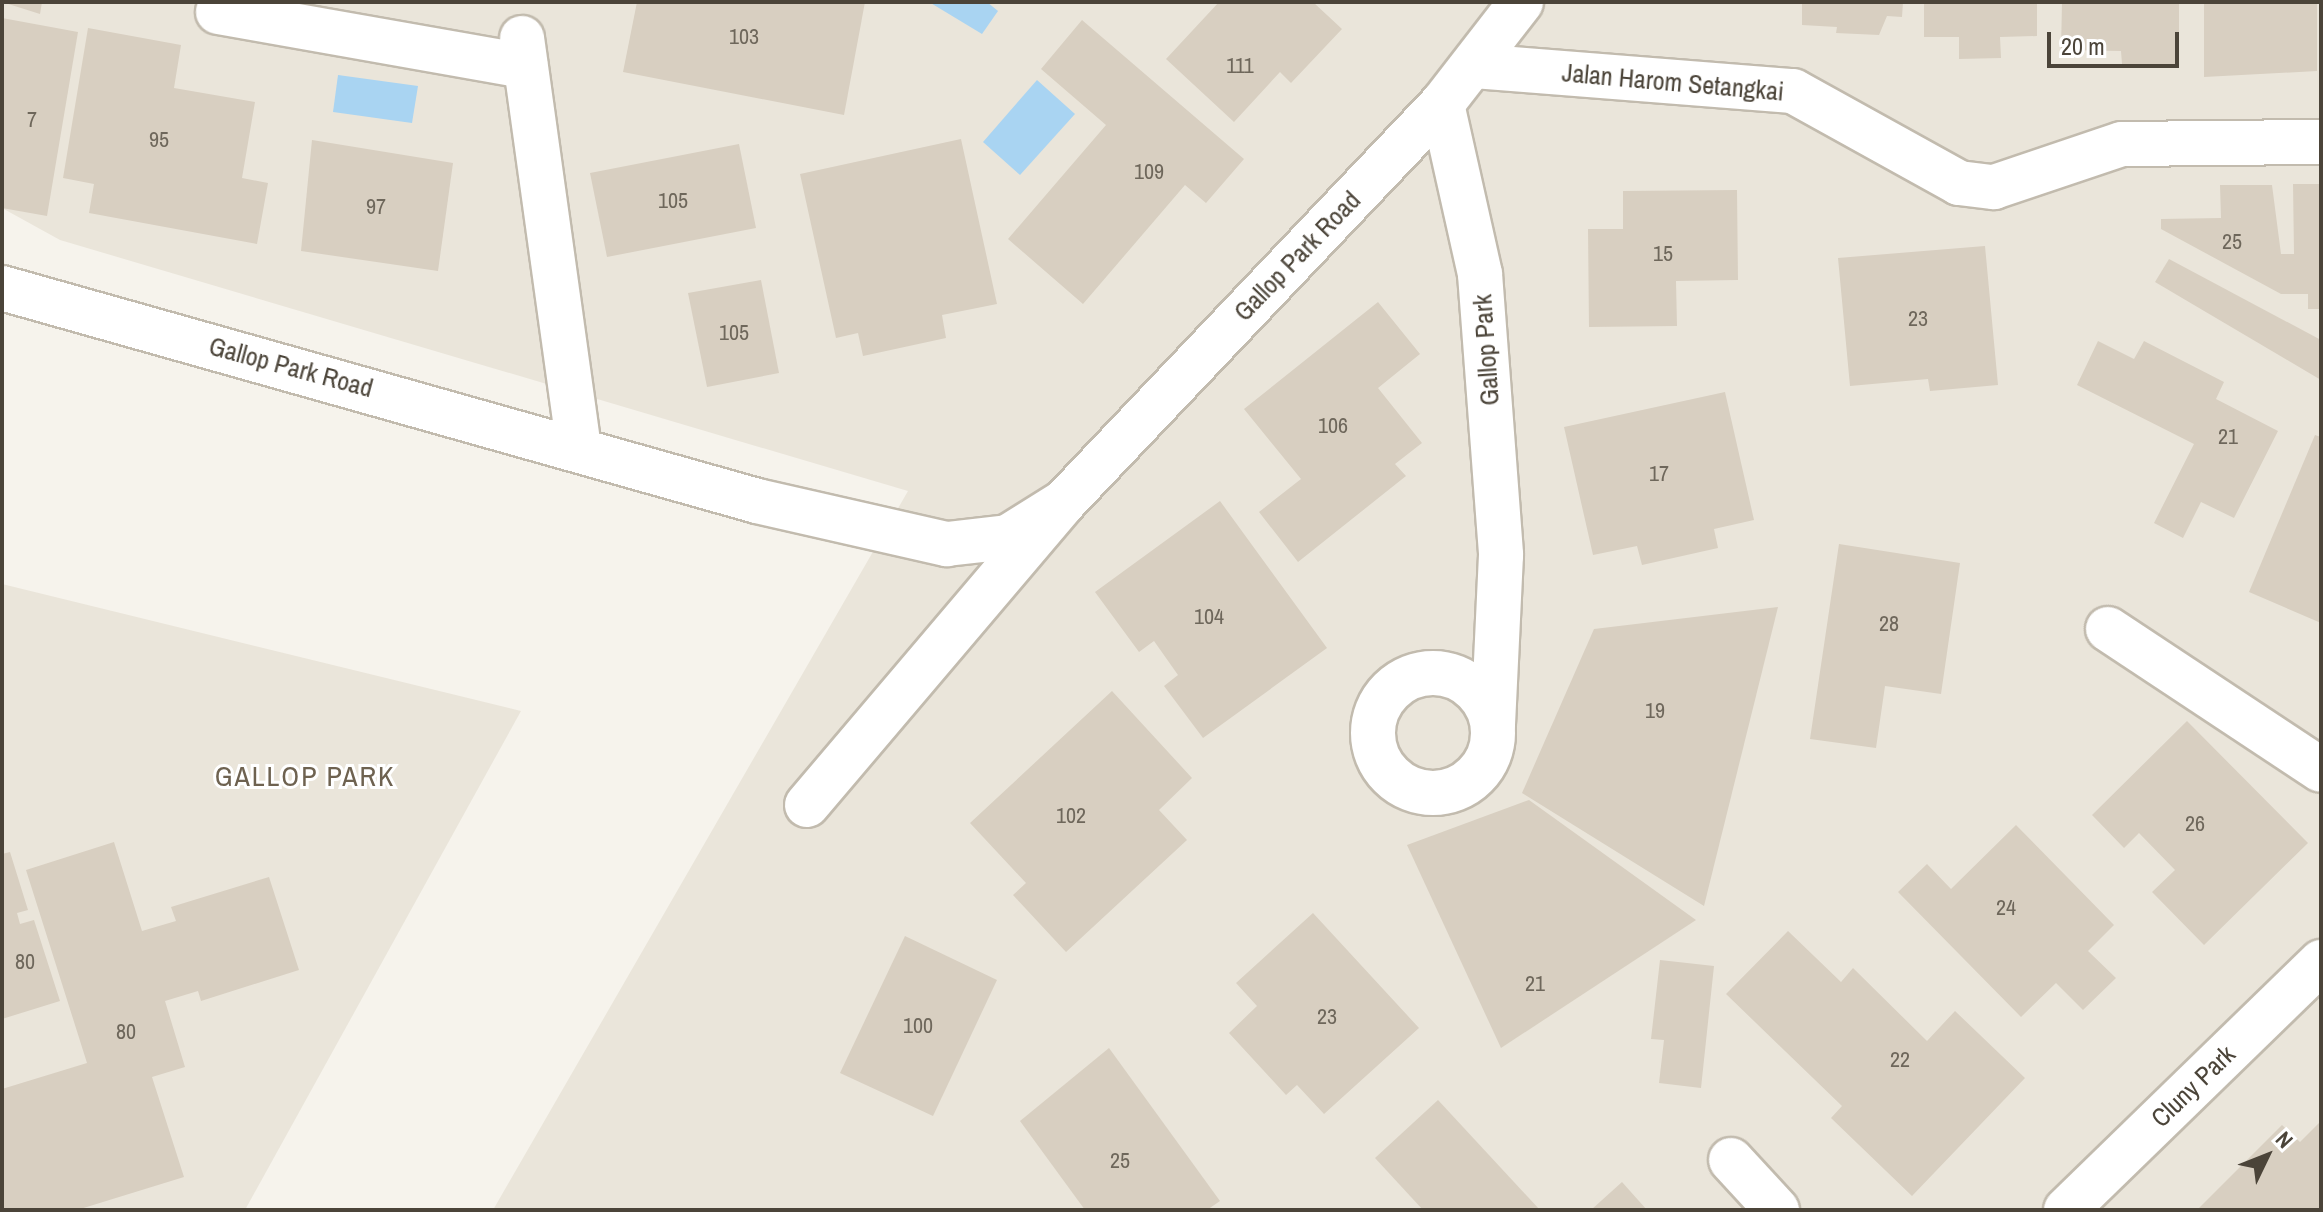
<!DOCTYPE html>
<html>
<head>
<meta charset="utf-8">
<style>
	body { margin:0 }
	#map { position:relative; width:2323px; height:1212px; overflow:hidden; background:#f6f3ec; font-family:"Archivo Narrow",sans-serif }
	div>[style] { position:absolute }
	.residential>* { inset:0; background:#eae5da }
	.water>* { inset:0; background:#a9d4f2 }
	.building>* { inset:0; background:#d8cfc1 }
	.roads { filter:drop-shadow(2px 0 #c2bbae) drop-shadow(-2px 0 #c2bbae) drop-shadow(0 2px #c2bbae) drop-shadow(0 -2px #c2bbae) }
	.minor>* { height:44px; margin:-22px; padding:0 22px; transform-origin:22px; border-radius:22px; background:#fff }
	.minor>.ring { margin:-22px; padding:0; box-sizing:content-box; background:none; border:44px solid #fff; border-radius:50% }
	span { translate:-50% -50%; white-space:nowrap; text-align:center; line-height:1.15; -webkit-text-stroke:6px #fff; paint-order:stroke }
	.number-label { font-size:22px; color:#6e675b }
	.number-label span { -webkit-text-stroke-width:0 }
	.street-label { font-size:26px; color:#4b4439 }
	.neighbourhood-label { font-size:28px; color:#6e6250; letter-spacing:2px }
	.frame { position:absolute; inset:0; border:4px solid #4b4439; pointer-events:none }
	.north { position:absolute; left:2227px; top:1116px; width:80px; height:80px; -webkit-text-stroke:6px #fff; paint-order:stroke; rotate:47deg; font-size:22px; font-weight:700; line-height:32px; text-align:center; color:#4b4439 }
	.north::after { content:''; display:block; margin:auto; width:28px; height:36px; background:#4b4439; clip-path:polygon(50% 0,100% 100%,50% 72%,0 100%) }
	.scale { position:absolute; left:2047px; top:32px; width:132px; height:36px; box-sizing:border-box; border:4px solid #4b4439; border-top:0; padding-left:10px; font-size:24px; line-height:28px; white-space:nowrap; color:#4b4439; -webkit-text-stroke:6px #fff; paint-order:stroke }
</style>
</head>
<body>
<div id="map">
	<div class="residential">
		<div style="clip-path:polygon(2px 2px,2321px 2px,2321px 1210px,493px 1210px,908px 491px,60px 240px,2px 208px)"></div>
		<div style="clip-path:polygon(2px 584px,521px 711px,245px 1210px,2px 1210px)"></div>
	</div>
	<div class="water">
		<div style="clip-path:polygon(929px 2px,987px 2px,998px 11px,982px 34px)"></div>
		<div style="clip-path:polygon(338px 75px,418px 86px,412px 123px,333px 112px)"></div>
		<div style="clip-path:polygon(1037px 80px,1075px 114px,1020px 175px,983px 142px)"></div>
	</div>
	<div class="building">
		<div style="clip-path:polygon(2px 2px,42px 2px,40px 14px)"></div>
		<div style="clip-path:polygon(637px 2px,865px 2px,844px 115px,623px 72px)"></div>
		<div style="clip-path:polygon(1219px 2px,1313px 2px,1342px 29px,1291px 83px,1280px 72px,1234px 122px,1166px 59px)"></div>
		<div style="clip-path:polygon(1802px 2px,1903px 2px,1902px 17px,1887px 16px,1879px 35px,1836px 33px,1837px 27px,1802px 25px)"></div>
		<div style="clip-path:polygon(1924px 2px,2037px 2px,2037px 36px,2000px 37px,2001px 58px,1959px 59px,1959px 37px,1924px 37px)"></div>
		<div style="clip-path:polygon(2062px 2px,2179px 2px,2179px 65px,2122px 64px,2121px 51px,2061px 50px)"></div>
		<div style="clip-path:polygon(2204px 2px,2317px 2px,2317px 71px,2204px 77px)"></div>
		<div style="clip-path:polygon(2px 18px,78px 32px,47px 216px,2px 208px)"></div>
		<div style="clip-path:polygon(1082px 20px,1244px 159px,1206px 203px,1185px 185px,1083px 304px,1008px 239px,1106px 125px,1041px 69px)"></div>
		<div style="clip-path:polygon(88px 28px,181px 45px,174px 88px,255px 102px,242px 178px,268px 183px,257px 244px,89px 213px,94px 184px,63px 178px)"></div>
		<div style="clip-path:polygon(961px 139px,997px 304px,942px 315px,946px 338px,863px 356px,858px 333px,836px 338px,800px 174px)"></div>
		<div style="clip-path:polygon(312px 140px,453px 163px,438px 271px,301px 251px)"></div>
		<div style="clip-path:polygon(739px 144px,756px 228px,607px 257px,590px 173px)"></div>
		<div style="clip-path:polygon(2293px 184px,2321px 184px,2321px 309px,2308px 309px,2308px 294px,2281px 294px,2161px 229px,2161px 219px,2221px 218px,2220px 185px,2272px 185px,2281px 254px,2294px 254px)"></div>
		<div style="clip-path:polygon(1737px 190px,1738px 280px,1676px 281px,1677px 326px,1589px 327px,1588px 229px,1623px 229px,1623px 191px)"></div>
		<div style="clip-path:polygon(1985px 246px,1998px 385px,1930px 391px,1928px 379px,1850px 386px,1838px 258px)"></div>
		<div style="clip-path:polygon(2169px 259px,2321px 340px,2321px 380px,2155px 282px)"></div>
		<div style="clip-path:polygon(761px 280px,779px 373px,707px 387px,688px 293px)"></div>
		<div style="clip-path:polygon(1378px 302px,1420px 354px,1378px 388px,1422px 443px,1395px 464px,1406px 476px,1298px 562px,1259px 512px,1301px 479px,1244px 409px)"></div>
		<div style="clip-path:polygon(2098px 341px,2134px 359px,2144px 341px,2224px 382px,2216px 399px,2278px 431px,2234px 518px,2201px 502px,2183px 538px,2154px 523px,2194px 444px,2077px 385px)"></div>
		<div style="clip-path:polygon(1725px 392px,1754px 520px,1714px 529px,1718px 548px,1642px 565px,1637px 546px,1593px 555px,1564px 427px)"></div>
		<div style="clip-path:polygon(2315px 435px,2321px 437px,2321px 623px,2249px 592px)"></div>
		<div style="clip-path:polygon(1220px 501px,1327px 648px,1203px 738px,1164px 686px,1178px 675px,1154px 641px,1139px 652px,1095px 592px)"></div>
		<div style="clip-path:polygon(1839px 544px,1960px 563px,1941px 694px,1885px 686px,1876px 748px,1810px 739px)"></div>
		<div style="clip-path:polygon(1778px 607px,1704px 906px,1522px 793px,1594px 629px)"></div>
		<div style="clip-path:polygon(1112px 691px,1192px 778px,1159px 810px,1187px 840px,1066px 952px,1013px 895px,1026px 883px,970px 823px)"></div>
		<div style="clip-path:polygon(2187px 721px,2308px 843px,2204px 945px,2152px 892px,2175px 870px,2139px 833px,2124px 848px,2092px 815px)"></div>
		<div style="clip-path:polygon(1529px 800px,1696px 920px,1501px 1048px,1407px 845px)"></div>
		<div style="clip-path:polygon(2016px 825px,2114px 925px,2088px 951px,2116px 978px,2083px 1010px,2056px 983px,2021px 1017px,1898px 892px,1927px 864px,1951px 889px)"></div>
		<div style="clip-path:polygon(114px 842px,142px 931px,176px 921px,171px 907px,269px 877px,299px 970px,201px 1001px,198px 991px,165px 1001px,185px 1067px,152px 1077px,184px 1177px,77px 1210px,2px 1210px,2px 1089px,87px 1063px,26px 870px)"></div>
		<div style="clip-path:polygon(10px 852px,28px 910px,17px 913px,20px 924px,34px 920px,60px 1001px,2px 1019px,2px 854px)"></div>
		<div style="clip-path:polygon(1313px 913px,1419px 1028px,1324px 1114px,1297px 1085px,1286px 1095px,1229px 1033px,1257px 1006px,1236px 983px)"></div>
		<div style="clip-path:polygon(1788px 931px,1841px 982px,1853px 968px,1927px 1041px,1955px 1011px,2025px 1078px,1912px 1196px,1831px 1118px,1842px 1106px,1726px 994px)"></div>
		<div style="clip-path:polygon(905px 936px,997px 980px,933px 1116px,840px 1073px)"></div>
		<div style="clip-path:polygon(1660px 960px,1714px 966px,1701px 1088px,1659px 1083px,1664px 1040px,1651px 1039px)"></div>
		<div style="clip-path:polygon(1109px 1048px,1220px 1201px,1207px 1210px,1085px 1210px,1020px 1121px)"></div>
		<div style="clip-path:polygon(1438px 1100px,1540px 1210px,1423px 1210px,1375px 1158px)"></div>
		<div style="clip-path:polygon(2321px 1121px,2321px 1210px,2199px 1208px,2282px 1125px,2300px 1142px)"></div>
		<div style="clip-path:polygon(1622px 1182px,1647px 1210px,1591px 1210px)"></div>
	</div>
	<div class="roads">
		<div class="minor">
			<div style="left:218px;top:12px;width:312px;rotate:10deg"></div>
			<div style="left:522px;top:38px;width:413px;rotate:82.1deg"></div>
			<div style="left:1474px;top:66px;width:320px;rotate:4.5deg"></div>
			<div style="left:1793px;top:91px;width:190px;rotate:29deg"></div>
			<div style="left:1959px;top:183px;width:35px;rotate:7deg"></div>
			<div style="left:1994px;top:187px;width:135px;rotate:-18.6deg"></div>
			<div style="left:2122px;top:144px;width:199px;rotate:-0.6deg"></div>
			<div style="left:1442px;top:104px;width:174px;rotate:77.4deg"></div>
			<div style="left:1480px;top:274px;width:282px;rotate:85.7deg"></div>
			<div style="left:1501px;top:555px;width:171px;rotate:92.7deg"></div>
			<div style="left:2px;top:288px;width:784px;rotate:15.75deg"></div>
			<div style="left:757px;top:501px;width:195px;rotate:12.8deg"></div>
			<div style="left:947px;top:544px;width:61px;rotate:-6.5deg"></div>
			<div style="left:1008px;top:537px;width:66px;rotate:-32deg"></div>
			<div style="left:2108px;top:629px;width:255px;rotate:33.5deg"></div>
			<div class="ring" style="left:1373px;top:673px;width:76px;height:76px"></div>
			<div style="left:807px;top:805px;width:397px;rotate:-49.7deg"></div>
			<div style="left:1064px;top:502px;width:549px;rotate:-46.48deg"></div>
			<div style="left:1442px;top:104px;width:129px;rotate:-52.2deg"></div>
			<div style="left:1731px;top:1160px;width:68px;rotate:47.4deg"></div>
			<div style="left:2066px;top:1210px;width:356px;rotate:-44.2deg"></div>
		</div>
	</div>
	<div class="number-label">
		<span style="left:744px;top:37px">103</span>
		<span style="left:1240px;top:66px">111</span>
		<span style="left:32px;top:120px">7</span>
		<span style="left:159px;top:140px">95</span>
		<span style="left:1149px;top:172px">109</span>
		<span style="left:673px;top:201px">105</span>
		<span style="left:376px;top:207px">97</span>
		<span style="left:2232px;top:242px">25</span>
		<span style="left:1663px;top:254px">15</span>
		<span style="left:1918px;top:319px">23</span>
		<span style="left:734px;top:333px">105</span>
		<span style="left:1333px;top:426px">106</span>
		<span style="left:2228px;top:437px">21</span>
		<span style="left:1659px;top:474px">17</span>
		<span style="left:1209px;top:617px">104</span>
		<span style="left:1889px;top:624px">28</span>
		<span style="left:1655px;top:711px">19</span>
		<span style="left:1071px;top:816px">102</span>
		<span style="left:2195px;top:824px">26</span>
		<span style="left:2006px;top:908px">24</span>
		<span style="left:25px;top:962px">80</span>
		<span style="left:1535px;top:984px">21</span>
		<span style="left:1327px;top:1017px">23</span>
		<span style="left:918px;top:1026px">100</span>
		<span style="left:126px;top:1032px">80</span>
		<span style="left:1900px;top:1060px">22</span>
		<span style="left:1120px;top:1161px">25</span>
	</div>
	<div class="street-label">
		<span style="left:1673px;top:82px;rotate:5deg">Jalan Harom Setangkai</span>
		<span style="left:1297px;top:256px;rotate:-46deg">Gallop Park Road</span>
		<span style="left:1486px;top:350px;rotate:-94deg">Gallop Park</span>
		<span style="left:291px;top:367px;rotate:15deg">Gallop Park Road</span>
		<span style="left:2193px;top:1086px;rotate:-44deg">Cluny Park</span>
	</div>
	<div class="neighbourhood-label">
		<span style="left:305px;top:776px">GALLOP PARK</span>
	</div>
	<div class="frame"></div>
	<div class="north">N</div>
	<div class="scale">20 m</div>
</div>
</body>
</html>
